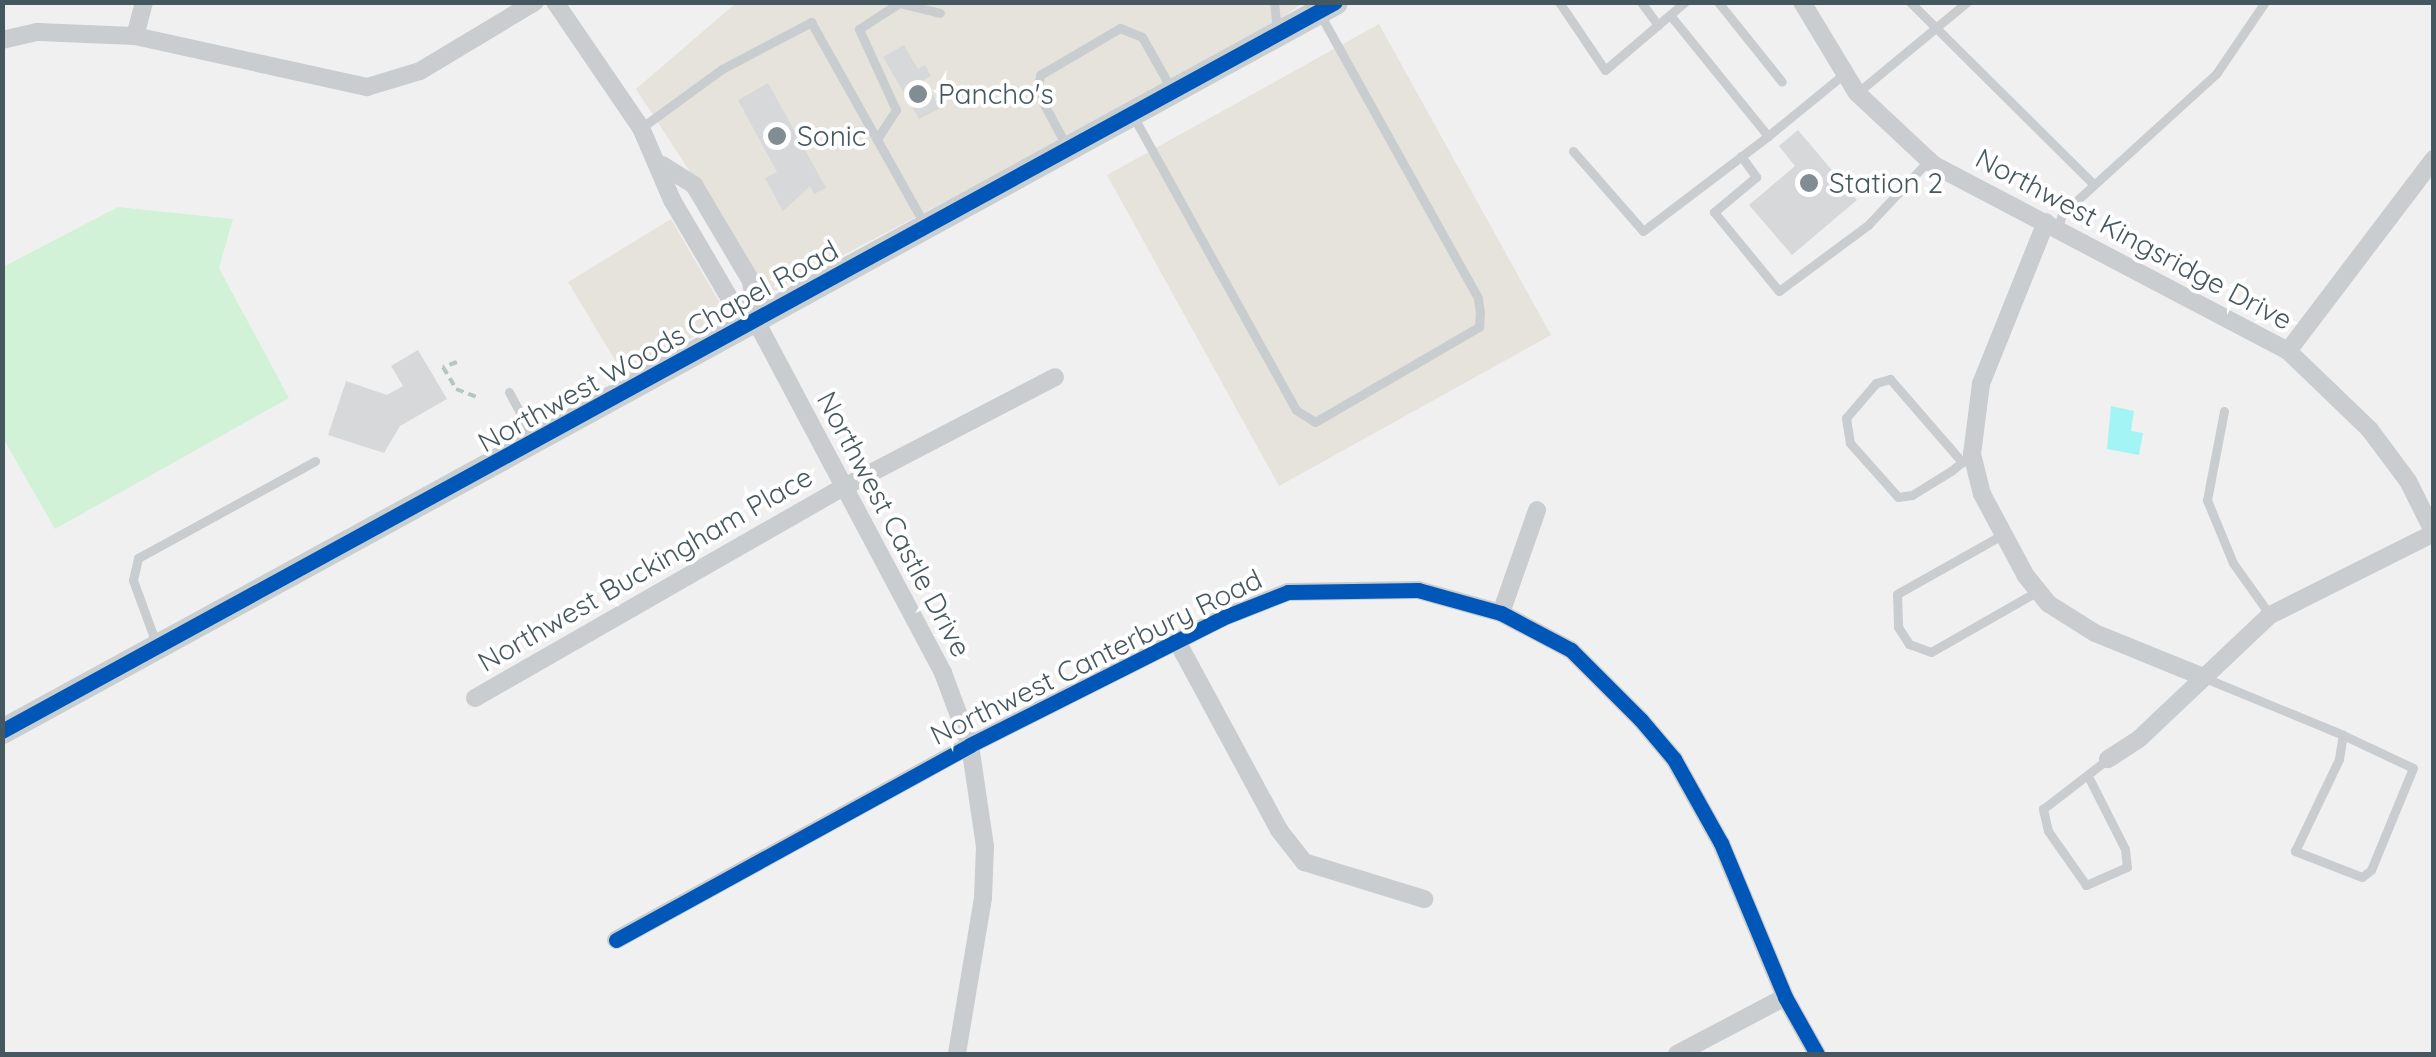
<!DOCTYPE html>
<html>
<head>
<meta charset="utf-8">
<style>
	body { margin:0 }
	#map { position:relative; width:2436px; height:1057px; overflow:hidden; background:#f1f0f0; font-family:Quicksand,sans-serif }
	div>[style] { position:absolute }
	.commercial>* { inset:0; background:#e6e3dd }
	.green>* { inset:0; background:#d2f2d8 }
	.water>* { inset:0; background:#a3f4f4 }
	.building>* { inset:0; background:#d7d8d9 }
	.path>* { height:4px; margin-top:-2px; transform-origin:0; background:repeating-linear-gradient(90deg,#b7c6be 0 8px,transparent 0 13px) }
	.service>* { height:9px; margin:-4.5px; padding:0 4.5px; transform-origin:4.5px; border-radius:4.5px; background:#c9cdcf }
	.minor>* { height:18px; margin:-9px; padding:0 9px; transform-origin:9px; border-radius:9px; background:#c9cdcf }
	.secondary>* { height:25px; margin:-12.5px; padding:0 12.5px; transform-origin:12.5px; border-radius:12.5px; background:#c9ced1 }
	.cycleway>* { height:15px; margin:-7.5px; padding:0 7.5px; transform-origin:7.5px; border-radius:7.5px; background:#0057b8 }
	.dots>* { width:28px; height:28px; translate:-50% -50%; box-sizing:border-box; border:5px solid #fff; border-radius:50% }
	span { translate:-50% -50%; white-space:nowrap; text-align:center; line-height:1.15; -webkit-text-stroke:8px #fff; paint-order:stroke }
	.poi-label { font-size:28px; color:#45585f }
	.left { translate:0 -50%; text-align:left }
	.street-label { font-size:28px; color:#45585f }
	.frame { position:absolute; inset:0; border:5px solid #45585f; pointer-events:none }
</style>
</head>
<body>
<div id="map">
	<div class="commercial">
		<div style="clip-path:polygon(736px 3px,1302px 3px,1256px 38px,775px 291px,762px 282px,636px 89px)"></div>
		<div style="clip-path:polygon(1379px 24px,1551px 335px,1279px 486px,1107px 175px)"></div>
		<div style="clip-path:polygon(671px 219px,728px 317px,625px 377px,568px 282px)"></div>
	</div>
	<div class="green">
		<div style="clip-path:polygon(118px 207px,233px 219px,219px 268px,289px 398px,55px 529px,3px 438px,3px 267px)"></div>
	</div>
	<div class="water">
		<div style="clip-path:polygon(2111px 406px,2134px 411px,2131px 431px,2143px 433px,2139px 455px,2107px 449px)"></div>
	</div>
	<div class="building">
		<div style="clip-path:polygon(904px 45px,918px 69px,925px 65px,931px 76px,924px 80px,940px 108px,919px 119px,883px 57px)"></div>
		<div style="clip-path:polygon(768px 83px,826px 188px,814px 194px,810px 186px,783px 211px,765px 178px,777px 172px,738px 100px)"></div>
		<div style="clip-path:polygon(1798px 130px,1857px 200px,1792px 255px,1749px 205px,1795px 166px,1779px 146px)"></div>
		<div style="clip-path:polygon(418px 350px,447px 399px,400px 426px,384px 453px,328px 435px,346px 381px,387px 395px,403px 386px,391px 366px)"></div>
	</div>
	<div class="path">
		<div style="left:457px;top:362px;width:15px;rotate:160deg"></div>
		<div style="left:443px;top:367px;width:26px;rotate:59deg"></div>
		<div style="left:456px;top:389px;width:22px;rotate:21deg"></div>
	</div>
	<div class="service">
		<div style="left:1274px;top:2px;width:28px;rotate:84deg"></div>
		<div style="left:1559px;top:2px;width:82px;rotate:55.9deg"></div>
		<div style="left:1605px;top:70px;width:105px;rotate:-40.4deg"></div>
		<div style="left:1641px;top:2px;width:29px;rotate:54deg"></div>
		<div style="left:1718px;top:2px;width:102px;rotate:51.3deg"></div>
		<div style="left:1910px;top:2px;width:258px;rotate:44.8deg"></div>
		<div style="left:1670px;top:15px;width:156px;rotate:51deg"></div>
		<div style="left:1768px;top:136px;width:98px;rotate:-39.2deg"></div>
		<div style="left:1857px;top:93px;width:143px;rotate:-39.6deg"></div>
		<div style="left:1132px;top:114px;width:338px;rotate:61deg"></div>
		<div style="left:1296px;top:410px;width:22px;rotate:32deg"></div>
		<div style="left:1315px;top:422px;width:190px;rotate:-30.1deg"></div>
		<div style="left:1479px;top:327px;width:14px;rotate:-86deg"></div>
		<div style="left:1480px;top:313px;width:15px;rotate:-98deg"></div>
		<div style="left:1478px;top:298px;width:325px;rotate:-119.1deg"></div>
		<div style="left:641px;top:128px;width:100px;rotate:-36.1deg"></div>
		<div style="left:722px;top:69px;width:101px;rotate:-27.8deg"></div>
		<div style="left:811px;top:22px;width:233px;rotate:60.7deg"></div>
		<div style="left:877px;top:139px;width:35px;rotate:-57deg"></div>
		<div style="left:896px;top:110px;width:89px;rotate:-114.6deg"></div>
		<div style="left:859px;top:29px;width:48px;rotate:-33deg"></div>
		<div style="left:899px;top:3px;width:42px;rotate:13.7deg"></div>
		<div style="left:1067px;top:147px;width:64px;rotate:-118.2deg"></div>
		<div style="left:1037px;top:91px;width:16px;rotate:-79deg"></div>
		<div style="left:1040px;top:75px;width:93px;rotate:-30.4deg"></div>
		<div style="left:1120px;top:28px;width:24px;rotate:22deg"></div>
		<div style="left:1142px;top:37px;width:61px;rotate:60.5deg"></div>
		<div style="left:1573px;top:151px;width:106px;rotate:48.8deg"></div>
		<div style="left:1643px;top:231px;width:157px;rotate:-37.2deg"></div>
		<div style="left:1741px;top:156px;width:26px;rotate:54deg"></div>
		<div style="left:1756px;top:177px;width:55px;rotate:140.2deg"></div>
		<div style="left:1714px;top:212px;width:102px;rotate:50.6deg"></div>
		<div style="left:1779px;top:291px;width:111px;rotate:-36.6deg"></div>
		<div style="left:1868px;top:225px;width:89px;rotate:-46.8deg"></div>
		<div style="left:2058px;top:228px;width:15px;rotate:-74deg"></div>
		<div style="left:2062px;top:214px;width:208px;rotate:-42.3deg"></div>
		<div style="left:2216px;top:74px;width:87px;rotate:-55.8deg"></div>
		<div style="left:509px;top:392px;width:53px;rotate:62deg"></div>
		<div style="left:2224px;top:411px;width:91px;rotate:100.8deg"></div>
		<div style="left:2207px;top:500px;width:68px;rotate:67.6deg"></div>
		<div style="left:2233px;top:563px;width:64px;rotate:54.6deg"></div>
		<div style="left:1962px;top:462px;width:110px;rotate:-130.9deg"></div>
		<div style="left:1890px;top:379px;width:15px;rotate:164deg"></div>
		<div style="left:1876px;top:383px;width:46px;rotate:130.6deg"></div>
		<div style="left:1846px;top:418px;width:25px;rotate:81deg"></div>
		<div style="left:1850px;top:443px;width:72px;rotate:48.4deg"></div>
		<div style="left:1898px;top:497px;width:14px;rotate:-8deg"></div>
		<div style="left:1912px;top:495px;width:46px;rotate:-31.6deg"></div>
		<div style="left:1951px;top:471px;width:14px;rotate:-39deg"></div>
		<div style="left:1962px;top:462px;width:13px;rotate:-39deg"></div>
		<div style="left:2002px;top:535px;width:120px;rotate:150.7deg"></div>
		<div style="left:1897px;top:594px;width:33px;rotate:88deg"></div>
		<div style="left:1898px;top:627px;width:20px;rotate:57deg"></div>
		<div style="left:1909px;top:644px;width:23px;rotate:20deg"></div>
		<div style="left:1931px;top:652px;width:123px;rotate:-29.7deg"></div>
		<div style="left:156px;top:643px;width:67px;rotate:-110.1deg"></div>
		<div style="left:133px;top:580px;width:23px;rotate:-77deg"></div>
		<div style="left:138px;top:558px;width:202px;rotate:-28.7deg"></div>
		<div style="left:2205px;top:678px;width:149px;rotate:22.4deg"></div>
		<div style="left:2343px;top:735px;width:77px;rotate:25.2deg"></div>
		<div style="left:2413px;top:768px;width:110px;rotate:112.4deg"></div>
		<div style="left:2371px;top:870px;width:11px;rotate:142deg"></div>
		<div style="left:2362px;top:877px;width:72px;rotate:-158.8deg"></div>
		<div style="left:2295px;top:851px;width:102px;rotate:-64.4deg"></div>
		<div style="left:2339px;top:759px;width:24px;rotate:-81deg"></div>
		<div style="left:2090px;top:780px;width:77px;rotate:63.1deg"></div>
		<div style="left:2125px;top:849px;width:18px;rotate:84deg"></div>
		<div style="left:2127px;top:867px;width:45px;rotate:156.3deg"></div>
		<div style="left:2086px;top:885px;width:66px;rotate:-125.1deg"></div>
		<div style="left:2048px;top:831px;width:23px;rotate:-103deg"></div>
		<div style="left:2043px;top:809px;width:82px;rotate:-37.6deg"></div>
	</div>
	<div class="minor">
		<div style="left:555px;top:2px;width:153px;rotate:55.7deg"></div>
		<div style="left:641px;top:128px;width:78px;rotate:66.7deg"></div>
		<div style="left:672px;top:200px;width:115px;rotate:59.6deg"></div>
		<div style="left:730px;top:299px;width:34px;rotate:40deg"></div>
		<div style="left:756px;top:321px;width:399px;rotate:62deg"></div>
		<div style="left:943px;top:673px;width:77px;rotate:69.4deg"></div>
		<div style="left:970px;top:745px;width:102px;rotate:81.6deg"></div>
		<div style="left:985px;top:846px;width:52px;rotate:92.2deg"></div>
		<div style="left:983px;top:898px;width:158px;rotate:99.5deg"></div>
		<div style="left:1802px;top:2px;width:106px;rotate:58.9deg"></div>
		<div style="left:1857px;top:93px;width:105px;rotate:43.1deg"></div>
		<div style="left:1934px;top:165px;width:400px;rotate:27.7deg"></div>
		<div style="left:2288px;top:351px;width:114px;rotate:43.9deg"></div>
		<div style="left:2370px;top:430px;width:64px;rotate:53.3deg"></div>
		<div style="left:2408px;top:481px;width:58px;rotate:63.4deg"></div>
		<div style="left:2434px;top:533px;width:183px;rotate:153.4deg"></div>
		<div style="left:2270px;top:615px;width:180px;rotate:136.6deg"></div>
		<div style="left:2139px;top:739px;width:37px;rotate:147deg"></div>
		<div style="left:135px;top:36px;width:35px;rotate:-75deg"></div>
		<div style="left:2px;top:40px;width:37px;rotate:-13deg"></div>
		<div style="left:38px;top:32px;width:97px;rotate:2.4deg"></div>
		<div style="left:135px;top:36px;width:238px;rotate:12.4deg"></div>
		<div style="left:367px;top:87px;width:55px;rotate:-16.8deg"></div>
		<div style="left:420px;top:71px;width:134px;rotate:-31deg"></div>
		<div style="left:662px;top:165px;width:38px;rotate:32deg"></div>
		<div style="left:694px;top:185px;width:112px;rotate:59.3deg"></div>
		<div style="left:751px;top:281px;width:40px;rotate:82.9deg"></div>
		<div style="left:2046px;top:222px;width:175px;rotate:111.9deg"></div>
		<div style="left:1981px;top:384px;width:71px;rotate:97.3deg"></div>
		<div style="left:1972px;top:454px;width:41px;rotate:76deg"></div>
		<div style="left:1982px;top:494px;width:93px;rotate:61.8deg"></div>
		<div style="left:2026px;top:576px;width:36px;rotate:51deg"></div>
		<div style="left:2049px;top:604px;width:54px;rotate:32.2deg"></div>
		<div style="left:2095px;top:633px;width:117px;rotate:22.2deg"></div>
		<div style="left:2288px;top:351px;width:241px;rotate:-52.8deg"></div>
		<div style="left:1501px;top:613px;width:109px;rotate:-70.7deg"></div>
		<div style="left:1178px;top:643px;width:213px;rotate:61.6deg"></div>
		<div style="left:1279px;top:830px;width:41px;rotate:52deg"></div>
		<div style="left:1304px;top:862px;width:126px;rotate:17.1deg"></div>
		<div style="left:475px;top:698px;width:423px;rotate:-29.8deg"></div>
		<div style="left:842px;top:488px;width:240px;rotate:-27.5deg"></div>
		<div style="left:616px;top:940px;width:404px;rotate:-28.8deg"></div>
		<div style="left:970px;top:745px;width:282px;rotate:-26.7deg"></div>
		<div style="left:1222px;top:618px;width:71px;rotate:-21.5deg"></div>
		<div style="left:1288px;top:592px;width:130px;rotate:-0.9deg"></div>
		<div style="left:1418px;top:590px;width:86px;rotate:15.5deg"></div>
		<div style="left:1501px;top:613px;width:79px;rotate:27.9deg"></div>
		<div style="left:1571px;top:650px;width:99px;rotate:45deg"></div>
		<div style="left:1641px;top:720px;width:51px;rotate:49.8deg"></div>
		<div style="left:1674px;top:759px;width:96px;rotate:60.8deg"></div>
		<div style="left:1721px;top:843px;width:167px;rotate:67.4deg"></div>
		<div style="left:1785px;top:997px;width:65px;rotate:60.7deg"></div>
		<div style="left:1677px;top:1054px;width:122px;rotate:-27.8deg"></div>
	</div>
	<div class="secondary">
		<div style="left:2px;top:731px;width:1519px;rotate:-28.67deg"></div>
	</div>
	<div class="cycleway">
		<div style="left:2px;top:731px;width:1519px;rotate:-28.67deg"></div>
		<div style="left:616px;top:940px;width:404px;rotate:-28.8deg"></div>
		<div style="left:970px;top:745px;width:282px;rotate:-26.7deg"></div>
		<div style="left:1222px;top:618px;width:71px;rotate:-21.5deg"></div>
		<div style="left:1288px;top:592px;width:130px;rotate:-0.9deg"></div>
		<div style="left:1418px;top:590px;width:86px;rotate:15.5deg"></div>
		<div style="left:1501px;top:613px;width:79px;rotate:27.9deg"></div>
		<div style="left:1571px;top:650px;width:99px;rotate:45deg"></div>
		<div style="left:1641px;top:720px;width:51px;rotate:49.8deg"></div>
		<div style="left:1674px;top:759px;width:96px;rotate:60.8deg"></div>
		<div style="left:1721px;top:843px;width:167px;rotate:67.4deg"></div>
		<div style="left:1785px;top:997px;width:65px;rotate:60.7deg"></div>
	</div>
	<div class="dots">
		<div style="left:918px;top:94px;background:#818d92"></div>
		<div style="left:777px;top:136px;background:#818d92"></div>
		<div style="left:1809px;top:183px;background:#818d92"></div>
	</div>
	<div class="poi-label">
		<span class="left" style="left:938px;top:94px">Pancho's</span>
		<span class="left" style="left:797px;top:136px">Sonic</span>
		<span class="left" style="left:1829px;top:183px">Station 2</span>
	</div>
	<div class="street-label">
		<span style="left:2134px;top:239px;rotate:28deg">Northwest Kingsridge Drive</span>
		<span style="left:658px;top:346px;rotate:-29deg">Northwest Woods Chapel Road</span>
		<span style="left:894px;top:524px;rotate:62deg">Northwest Castle Drive</span>
		<span style="left:645px;top:569px;rotate:-30deg">Northwest Buckingham Place</span>
		<span style="left:1096px;top:657px;rotate:-26deg">Northwest Canterbury Road</span>
	</div>
	<div class="frame"></div>
</div>
</body>
</html>
